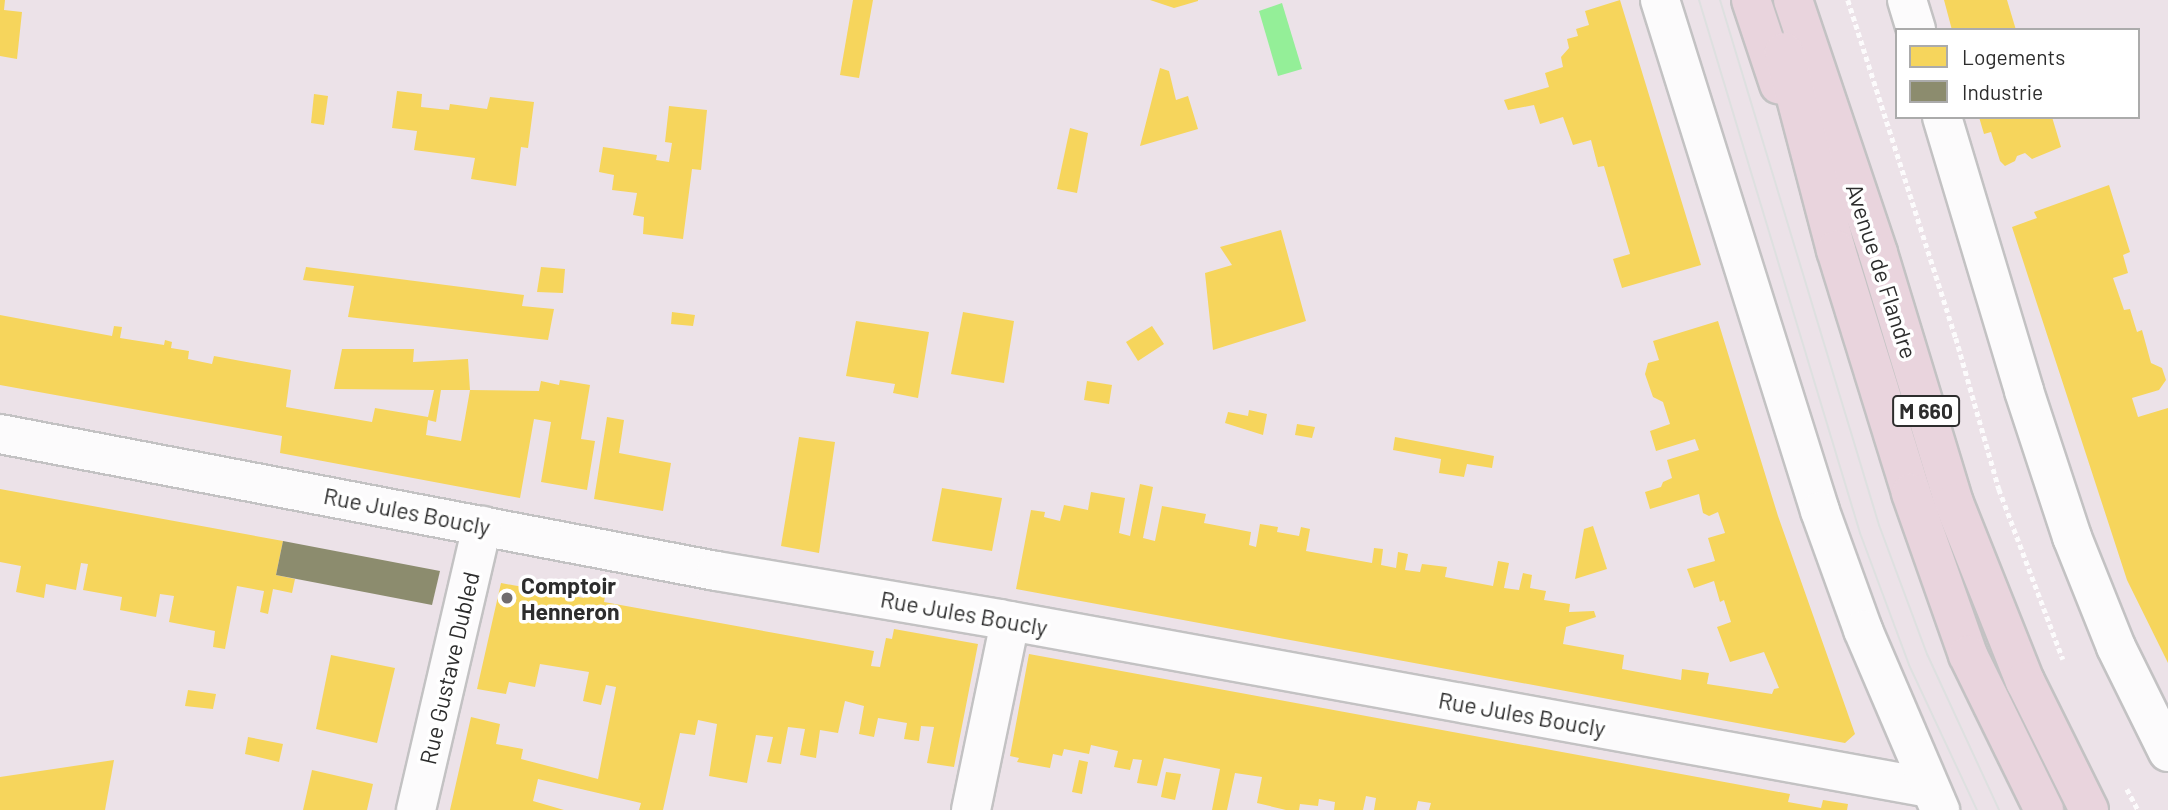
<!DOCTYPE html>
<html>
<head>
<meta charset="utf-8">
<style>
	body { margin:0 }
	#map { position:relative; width:2168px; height:810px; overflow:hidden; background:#ece2e8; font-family:Barlow,sans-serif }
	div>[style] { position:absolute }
	.water>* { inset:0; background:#94ef98 }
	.homes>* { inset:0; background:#f6d55c }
	.industry>* { inset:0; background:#8c8c6e }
	.path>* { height:4.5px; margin-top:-2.25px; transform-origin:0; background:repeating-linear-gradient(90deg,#fcfbfc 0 5px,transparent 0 8.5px) }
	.roads { filter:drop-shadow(2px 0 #c3c2c3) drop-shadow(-2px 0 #c3c2c3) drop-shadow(0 2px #c3c2c3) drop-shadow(0 -2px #c3c2c3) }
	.street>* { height:38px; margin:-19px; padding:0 19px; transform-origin:19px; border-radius:19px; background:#fcfbfc }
	.secondary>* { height:38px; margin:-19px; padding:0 19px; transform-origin:19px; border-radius:19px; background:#fcfbfc }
	.primary>* { height:38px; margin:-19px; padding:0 19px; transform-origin:19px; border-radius:19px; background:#e9d4dd }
	.tram>* { height:2px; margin:-1px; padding:0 1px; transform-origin:1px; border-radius:1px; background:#dee0e0 }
	.dots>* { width:19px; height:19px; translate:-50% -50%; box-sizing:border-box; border:4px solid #fff; border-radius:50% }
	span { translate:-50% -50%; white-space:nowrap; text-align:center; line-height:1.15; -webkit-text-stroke:7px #fff; paint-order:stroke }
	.shield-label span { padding:2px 5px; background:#fff; border:2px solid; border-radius:5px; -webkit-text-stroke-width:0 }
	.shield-label { font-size:21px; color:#2d2d2d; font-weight:700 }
	.street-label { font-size:23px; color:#2d2d2d }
	.poi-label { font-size:23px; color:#2d2d2d; font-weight:700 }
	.left { translate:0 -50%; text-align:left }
	.legend { position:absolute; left:1895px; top:28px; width:245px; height:91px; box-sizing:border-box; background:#fff; border:2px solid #ababab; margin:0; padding:9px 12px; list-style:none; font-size:21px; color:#2d2d2d }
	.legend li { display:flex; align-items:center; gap:14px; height:35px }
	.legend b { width:35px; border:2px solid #ababab }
</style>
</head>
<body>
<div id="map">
	<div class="water">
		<div style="clip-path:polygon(1282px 3px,1302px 69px,1278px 76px,1259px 11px)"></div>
	</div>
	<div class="homes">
		<div style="clip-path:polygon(0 0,5px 0,4px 10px,22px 12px,17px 59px,0 56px)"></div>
		<div style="clip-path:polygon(853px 0,873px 0,859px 78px,840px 75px)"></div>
		<div style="clip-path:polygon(1150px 0,1198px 0,1198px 1px,1174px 8px)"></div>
		<div style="clip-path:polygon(1620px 0,1701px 265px,1622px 288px,1613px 259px,1630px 254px,1604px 166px,1598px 167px,1591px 140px,1573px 145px,1563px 117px,1540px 124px,1534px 105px,1508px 110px,1504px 100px,1549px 87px,1545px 73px,1563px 67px,1561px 57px,1569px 48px,1567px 39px,1578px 36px,1576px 29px,1589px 25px,1585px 11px)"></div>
		<div style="clip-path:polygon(1944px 0,2007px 0,2016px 30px,1952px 30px)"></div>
		<div style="clip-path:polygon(1160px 68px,1169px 71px,1176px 100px,1188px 96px,1198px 129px,1140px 146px)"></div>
		<div style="clip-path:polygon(397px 91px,422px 94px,421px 107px,449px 110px,450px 104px,487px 109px,490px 97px,534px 102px,528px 148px,521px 147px,516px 186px,471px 179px,475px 158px,414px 150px,417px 131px,392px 128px)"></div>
		<div style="clip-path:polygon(314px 94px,328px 96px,324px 125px,311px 123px)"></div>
		<div style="clip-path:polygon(669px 106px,707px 110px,701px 170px,692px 169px,683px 239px,643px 234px,644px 217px,633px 215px,637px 193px,612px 190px,614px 175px,599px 172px,603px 147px,657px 155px,656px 160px,669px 162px,672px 143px,665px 142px)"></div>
		<div style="clip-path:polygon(1979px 117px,2052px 117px,2061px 147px,2032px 159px,2025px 153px,2017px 156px,2015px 161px,2005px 166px,2000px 161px,1991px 132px,1984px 134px)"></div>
		<div style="clip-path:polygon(1070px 128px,1088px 133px,1077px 193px,1057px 189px)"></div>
		<div style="clip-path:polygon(2109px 185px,2130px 252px,2123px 255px,2128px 273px,2113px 278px,2124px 310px,2130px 309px,2137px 332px,2142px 330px,2151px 363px,2162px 368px,2166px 380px,2159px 390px,2132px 398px,2138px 417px,2168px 408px,2168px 663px,2127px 580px,2012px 227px,2037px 218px,2034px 212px)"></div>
		<div style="clip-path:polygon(1281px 230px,1306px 321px,1213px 350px,1205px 273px,1232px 265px,1220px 247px)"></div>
		<div style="clip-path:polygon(306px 267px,524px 295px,522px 306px,554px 309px,548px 340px,348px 317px,354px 286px,303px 280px)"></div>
		<div style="clip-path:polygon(541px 267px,565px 269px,563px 293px,537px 292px)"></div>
		<div style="clip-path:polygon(672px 312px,695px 315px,693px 326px,671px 324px)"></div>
		<div style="clip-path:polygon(963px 312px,1014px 321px,1004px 383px,951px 374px)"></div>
		<div style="clip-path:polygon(0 315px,112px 336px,114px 326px,122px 327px,120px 338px,164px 345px,165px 340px,172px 342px,171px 348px,189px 351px,188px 359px,212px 364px,214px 356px,291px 370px,286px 407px,372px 422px,375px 408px,428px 417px,434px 390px,334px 389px,342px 349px,414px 349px,413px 362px,468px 359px,470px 390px,441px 390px,436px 422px,428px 420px,426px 435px,461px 441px,470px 390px,539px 391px,541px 381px,559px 385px,560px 380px,590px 385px,581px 439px,595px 441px,587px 490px,541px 482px,551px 422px,534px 419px,520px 498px,280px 453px,282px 436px,0 385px)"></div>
		<div style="clip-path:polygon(856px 321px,929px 332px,918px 398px,893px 393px,895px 384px,846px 376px)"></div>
		<div style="clip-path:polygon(1718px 321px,1778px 516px,1855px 734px,1845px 743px,1016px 589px,1031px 510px,1045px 512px,1044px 517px,1060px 521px,1064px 505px,1088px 510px,1091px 492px,1125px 498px,1119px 533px,1130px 536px,1140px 484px,1153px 487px,1143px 538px,1155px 541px,1162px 506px,1206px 514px,1204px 523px,1251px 532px,1249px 545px,1256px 547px,1260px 524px,1278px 527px,1277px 532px,1299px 536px,1301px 527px,1310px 529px,1306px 551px,1372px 563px,1374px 548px,1383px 549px,1381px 565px,1396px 568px,1398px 552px,1408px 554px,1405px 570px,1420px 572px,1422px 564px,1447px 567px,1445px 577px,1493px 586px,1498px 561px,1509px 563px,1504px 588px,1519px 590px,1523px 573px,1532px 575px,1530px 588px,1546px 591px,1544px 600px,1570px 604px,1569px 612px,1594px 611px,1596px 617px,1566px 627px,1563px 644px,1624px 655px,1622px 669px,1681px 680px,1682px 669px,1709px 673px,1707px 684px,1772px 694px,1774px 689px,1779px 688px,1764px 652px,1730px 662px,1717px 627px,1731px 622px,1724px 600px,1720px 602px,1714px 581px,1694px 588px,1687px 569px,1715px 561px,1708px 538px,1725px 533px,1718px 512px,1709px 516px,1703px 513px,1699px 494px,1650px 509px,1645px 492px,1661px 487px,1663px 482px,1672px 478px,1667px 460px,1699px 450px,1695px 439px,1656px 451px,1650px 431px,1670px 424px,1663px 402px,1653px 397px,1645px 374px,1648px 363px,1659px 360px,1653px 341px)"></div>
		<div style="clip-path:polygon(1152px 326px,1164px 344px,1138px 361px,1126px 342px)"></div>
		<div style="clip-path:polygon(1087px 381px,1112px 385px,1109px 404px,1084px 400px)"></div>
		<div style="clip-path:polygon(1249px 410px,1267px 414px,1263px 435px,1225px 423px,1228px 412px,1248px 416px)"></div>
		<div style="clip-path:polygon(607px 417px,624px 420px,619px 453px,671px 463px,663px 511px,594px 499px)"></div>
		<div style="clip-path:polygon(1297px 424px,1315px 427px,1312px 438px,1295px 435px)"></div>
		<div style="clip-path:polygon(799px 437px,835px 442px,819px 553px,781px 546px)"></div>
		<div style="clip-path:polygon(1395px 437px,1494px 456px,1492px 468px,1467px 464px,1464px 477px,1439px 473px,1441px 459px,1393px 450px)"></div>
		<div style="clip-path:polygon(942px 488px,1002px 498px,992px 551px,932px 541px)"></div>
		<div style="clip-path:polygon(0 489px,283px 541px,276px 575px,295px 579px,292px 593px,273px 589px,268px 614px,260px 612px,264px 591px,237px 586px,225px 649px,213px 647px,215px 631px,169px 622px,174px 596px,160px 594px,156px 617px,120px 610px,122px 597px,83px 590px,88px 564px,81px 563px,76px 590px,46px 584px,44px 598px,16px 592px,21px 566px,0 562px)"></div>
		<div style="clip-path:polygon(1593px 526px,1607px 569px,1575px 579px,1584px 529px)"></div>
		<div style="clip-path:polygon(501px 583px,584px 598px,586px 587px,606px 591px,604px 602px,874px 651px,871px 666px,880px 667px,886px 638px,892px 639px,894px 629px,978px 644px,954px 767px,927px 763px,934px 727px,921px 726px,919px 741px,904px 739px,907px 723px,878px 718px,874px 737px,859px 734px,864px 706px,845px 701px,838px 733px,820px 730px,816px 758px,800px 755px,805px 729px,788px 727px,781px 764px,767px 762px,773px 737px,756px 735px,747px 783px,709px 776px,717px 724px,698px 720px,695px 735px,680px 733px,663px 810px,639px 810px,641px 803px,538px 779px,533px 801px,564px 810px,450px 810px,471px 717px,500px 724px,496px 744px,523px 749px,521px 759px,598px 779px,616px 687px,606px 685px,601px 705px,583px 701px,589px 672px,540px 664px,535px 687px,509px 682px,506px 694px,477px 689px)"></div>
		<div style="clip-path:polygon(1029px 654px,1790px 794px,1788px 802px,1821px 808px,1823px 800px,1848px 804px,1847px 810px,1429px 810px,1431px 803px,1418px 801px,1416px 810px,1374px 810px,1376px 798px,1366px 796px,1363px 810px,1334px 810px,1335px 802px,1319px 799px,1318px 806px,1300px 804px,1299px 810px,1286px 810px,1257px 803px,1262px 777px,1235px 773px,1227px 810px,1212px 810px,1220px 769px,1164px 758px,1157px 786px,1137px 783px,1142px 760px,1133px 759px,1130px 770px,1114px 767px,1118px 751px,1091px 745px,1089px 754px,1064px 749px,1062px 756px,1053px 754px,1050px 768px,1017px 762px,1019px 758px,1010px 756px)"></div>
		<div style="clip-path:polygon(331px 655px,395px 668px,377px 743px,316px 729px)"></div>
		<div style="clip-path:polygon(188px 690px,216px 694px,213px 709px,185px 706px)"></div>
		<div style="clip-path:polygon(248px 737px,283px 744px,279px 762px,245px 754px)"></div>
		<div style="clip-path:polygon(114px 760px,105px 810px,0 810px,0 777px)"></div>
		<div style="clip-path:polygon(1079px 760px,1088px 762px,1082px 794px,1072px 792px)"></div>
		<div style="clip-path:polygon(312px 770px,373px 784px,367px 810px,303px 810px)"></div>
		<div style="clip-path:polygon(1166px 772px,1181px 774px,1175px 800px,1161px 797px)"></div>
	</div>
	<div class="industry">
		<div style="clip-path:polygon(283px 541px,440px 571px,432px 605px,276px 575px)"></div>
	</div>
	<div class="path">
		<div style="left:1848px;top:0;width:355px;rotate:72.3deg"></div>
		<div style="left:1956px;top:338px;width:157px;rotate:74.1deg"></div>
		<div style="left:1999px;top:489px;width:182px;rotate:69.4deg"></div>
		<div style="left:2127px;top:789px;width:24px;rotate:62deg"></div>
	</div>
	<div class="roads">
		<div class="street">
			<div style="left:0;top:434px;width:729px;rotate:10.83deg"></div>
			<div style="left:716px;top:571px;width:287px;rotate:9.6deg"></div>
			<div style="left:999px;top:619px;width:946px;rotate:10.29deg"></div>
			<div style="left:416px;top:810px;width:292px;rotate:-76.9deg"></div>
			<div style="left:971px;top:810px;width:193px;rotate:-78.3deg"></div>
		</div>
		<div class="secondary">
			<div style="left:1660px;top:0;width:535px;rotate:72.61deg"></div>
			<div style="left:1820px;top:511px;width:127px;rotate:70.1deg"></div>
			<div style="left:1863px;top:630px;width:196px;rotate:66.8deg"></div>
			<div style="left:1907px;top:0;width:31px;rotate:73deg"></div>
			<div style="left:1942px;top:117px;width:286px;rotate:73.3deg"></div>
			<div style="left:2024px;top:391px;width:154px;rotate:71.8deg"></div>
			<div style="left:2072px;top:537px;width:118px;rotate:68.2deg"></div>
			<div style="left:2116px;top:647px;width:117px;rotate:63.7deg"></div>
		</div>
		<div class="primary">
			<div style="left:1751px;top:0;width:89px;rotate:71.6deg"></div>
			<div style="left:1793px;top:0;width:267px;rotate:71.4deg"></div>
			<div style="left:1878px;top:253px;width:261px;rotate:73.1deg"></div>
			<div style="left:1954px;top:503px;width:192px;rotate:68.3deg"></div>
			<div style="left:2025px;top:681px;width:144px;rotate:63.6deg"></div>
			<div style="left:1784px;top:52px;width:205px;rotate:75.3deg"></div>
			<div style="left:1836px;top:250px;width:254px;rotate:72.8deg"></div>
			<div style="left:1911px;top:493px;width:172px;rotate:70.6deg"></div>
			<div style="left:1968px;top:655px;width:173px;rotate:63.9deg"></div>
		</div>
	</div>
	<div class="tram">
		<div style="left:1699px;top:0;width:557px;rotate:73.19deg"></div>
		<div style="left:1860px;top:533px;width:141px;rotate:69.6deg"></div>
		<div style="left:1909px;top:665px;width:160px;rotate:64.9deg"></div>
		<div style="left:1720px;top:0;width:549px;rotate:73.15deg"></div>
		<div style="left:1879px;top:525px;width:138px;rotate:69.6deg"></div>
		<div style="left:1927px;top:654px;width:172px;rotate:65.2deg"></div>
	</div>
	<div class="dots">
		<div style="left:507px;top:598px;background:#706c6e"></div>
	</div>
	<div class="shield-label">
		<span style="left:1926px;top:411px">M 660</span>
	</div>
	<div class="street-label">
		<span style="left:1882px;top:271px;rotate:72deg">Avenue de Flandre</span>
		<span style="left:407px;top:511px;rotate:11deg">Rue Jules Boucly</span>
		<span style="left:964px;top:613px;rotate:10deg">Rue Jules Boucly</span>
		<span style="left:449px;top:668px;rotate:-77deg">Rue Gustave Dubled</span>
		<span style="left:1522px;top:714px;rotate:10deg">Rue Jules Boucly</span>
	</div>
	<div class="poi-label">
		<span class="left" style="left:521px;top:598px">Comptoir<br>Henneron</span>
	</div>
	<ul class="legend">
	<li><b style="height:19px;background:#f6d55c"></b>Logements</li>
	<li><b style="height:19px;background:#8c8c6e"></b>Industrie</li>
	</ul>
</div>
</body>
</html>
